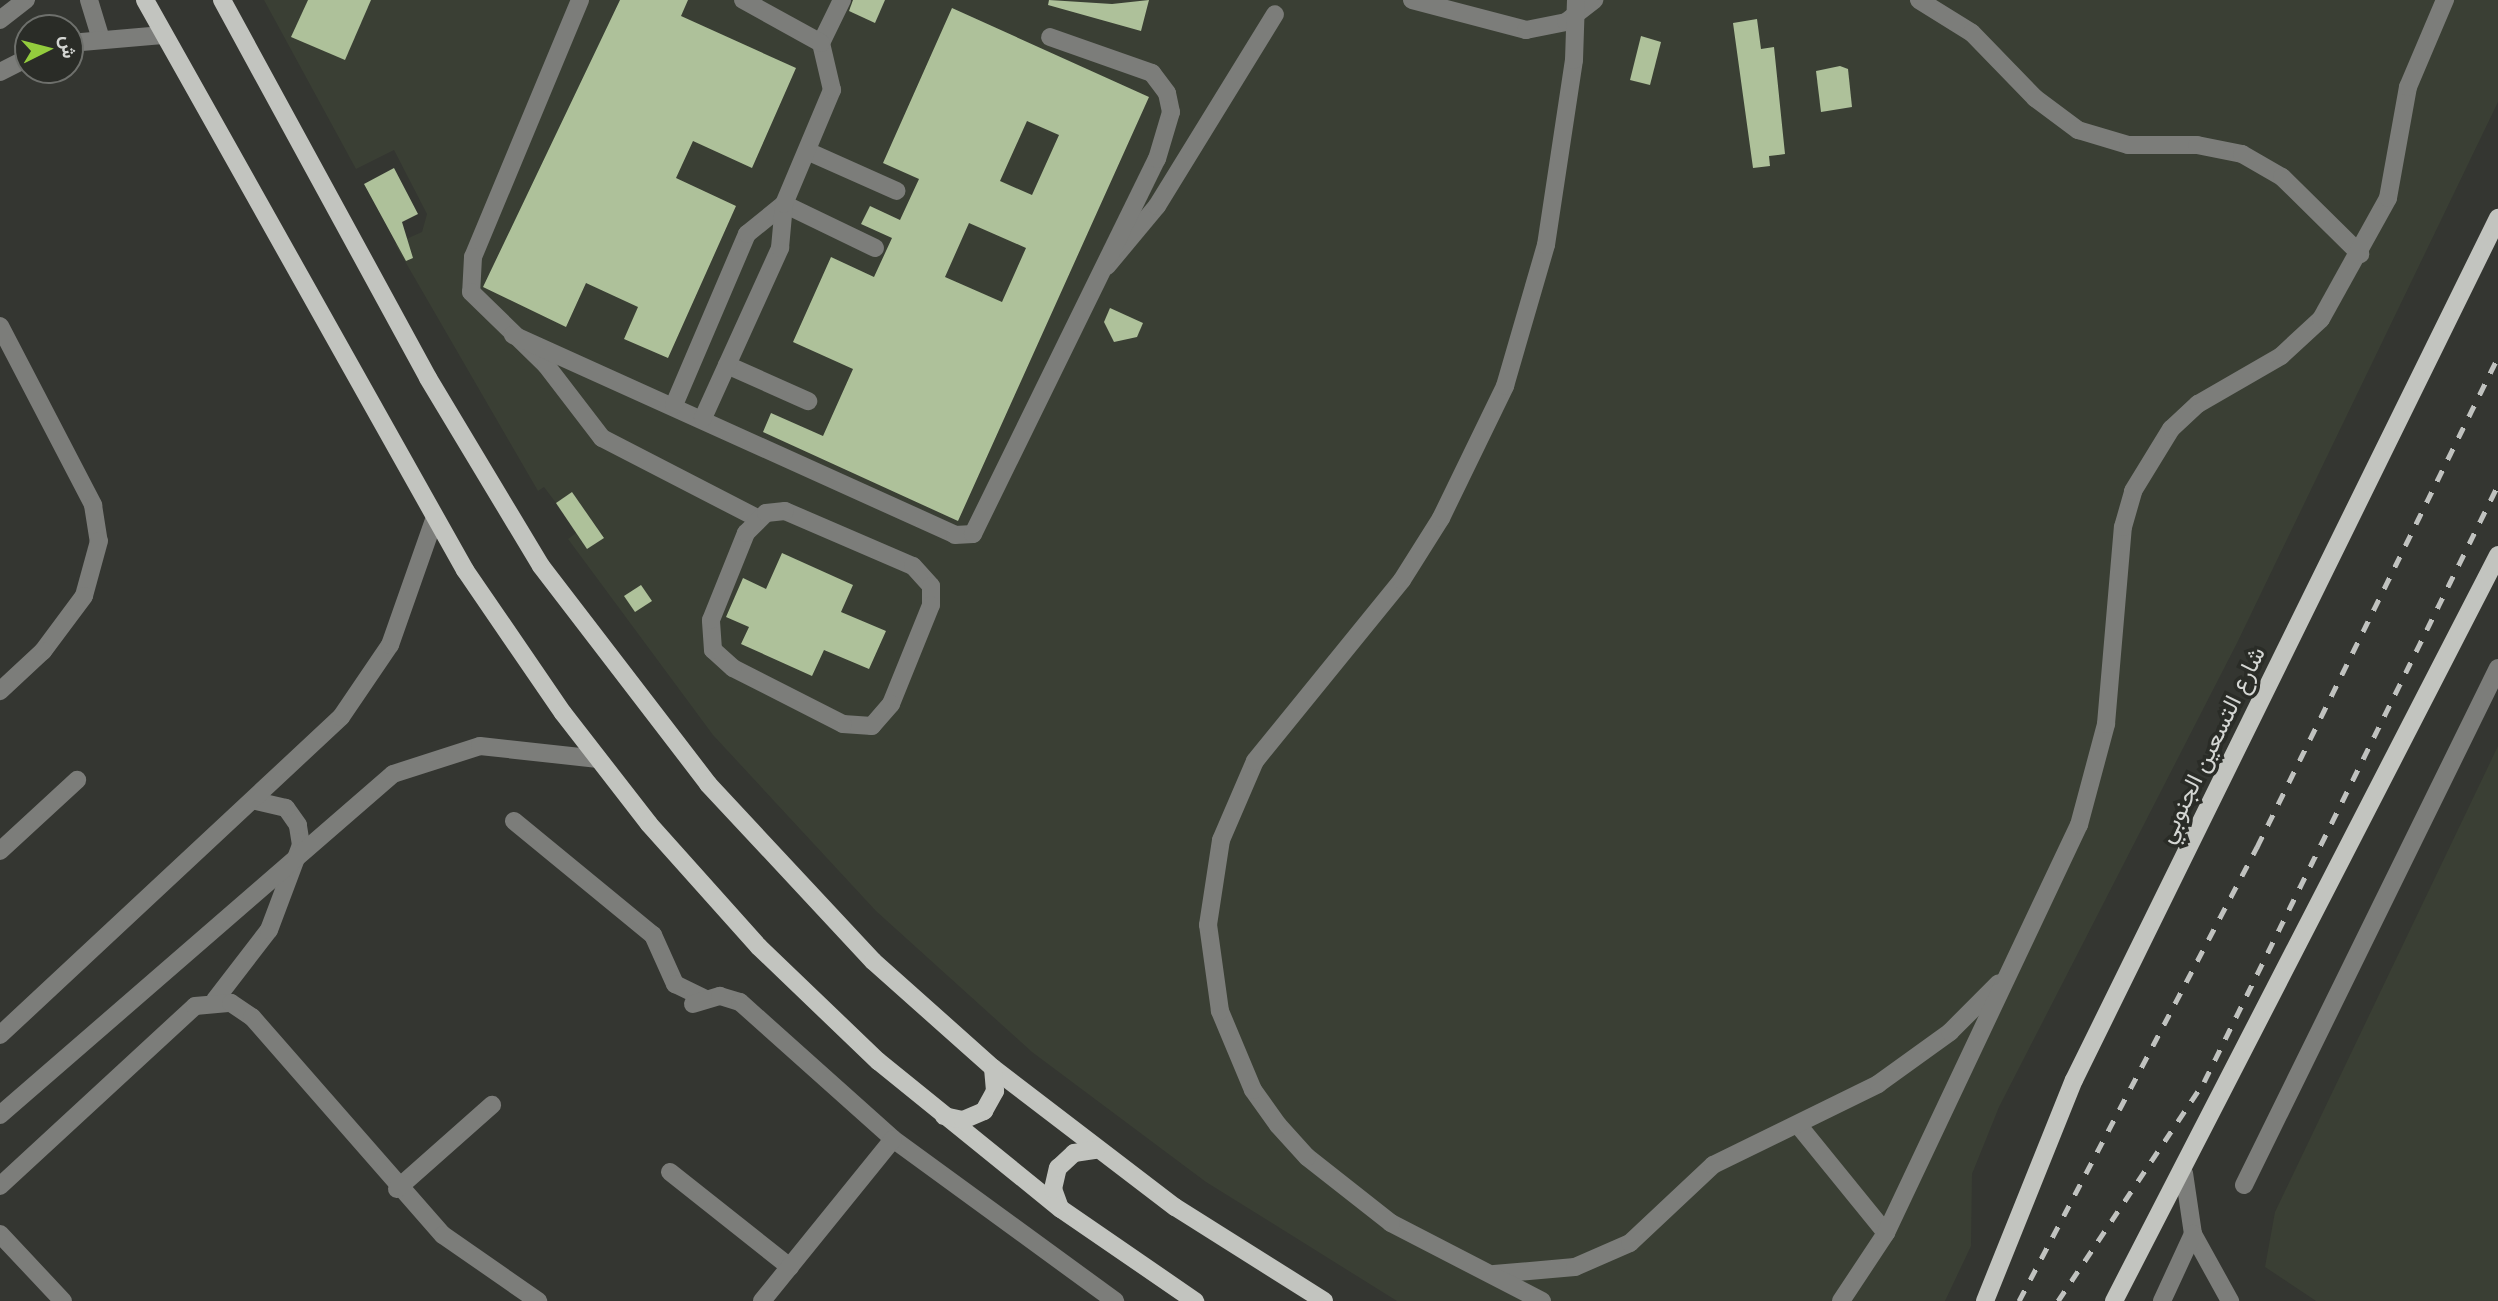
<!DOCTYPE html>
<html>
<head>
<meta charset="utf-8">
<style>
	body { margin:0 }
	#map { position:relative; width:2498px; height:1301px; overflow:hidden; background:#343631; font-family:"Times New Roman",Vazirmatn,serif }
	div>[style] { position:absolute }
	.built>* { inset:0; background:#3a3f34 }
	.building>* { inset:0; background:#aec19a }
	.minor>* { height:18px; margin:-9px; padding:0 9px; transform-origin:9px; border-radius:9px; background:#7c7d7a }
	.major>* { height:18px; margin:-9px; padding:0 9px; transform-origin:9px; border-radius:9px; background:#c2c4bf }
	.rail>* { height:5px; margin-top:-2.5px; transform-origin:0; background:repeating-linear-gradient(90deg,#c0c2bf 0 12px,transparent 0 24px) }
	span { translate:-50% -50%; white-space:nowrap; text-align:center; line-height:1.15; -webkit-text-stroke:7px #2a2c27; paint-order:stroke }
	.street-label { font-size:24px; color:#d4d6d3 }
	.north { position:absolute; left:14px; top:14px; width:70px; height:70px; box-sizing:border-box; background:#2a2c27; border:2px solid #6e706c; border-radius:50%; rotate:84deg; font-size:19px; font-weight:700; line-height:28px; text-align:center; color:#d4d6d3 }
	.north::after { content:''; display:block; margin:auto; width:24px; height:32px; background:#93cc3d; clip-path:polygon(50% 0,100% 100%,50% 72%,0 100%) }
</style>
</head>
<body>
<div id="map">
	<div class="built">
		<div style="clip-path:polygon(264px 0,2498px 0,2498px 102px,2237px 643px,1999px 1107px,1972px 1174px,1971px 1246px,1945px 1301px,1397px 1301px,1206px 1182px,1032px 1052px,876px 911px,713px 735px,568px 539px,576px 533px,587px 549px,604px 537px,572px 492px,556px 503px,544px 487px,538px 491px,395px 244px,422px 232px,427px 214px,394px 150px,356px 169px)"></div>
		<div style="clip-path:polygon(2498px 746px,2498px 1301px,2316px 1301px,2265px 1267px,2275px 1212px)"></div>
	</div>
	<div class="building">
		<div style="clip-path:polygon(308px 0,371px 0,345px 60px,291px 37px)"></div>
		<div style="clip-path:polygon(620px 0,688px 0,681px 16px,796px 68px,752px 168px,693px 141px,676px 178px,736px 206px,668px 358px,624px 339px,638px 307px,586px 283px,566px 327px,483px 287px)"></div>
		<div style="clip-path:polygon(853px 0,885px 0,875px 23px,849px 11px)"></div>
		<div style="clip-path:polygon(1049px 0,1112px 4px,1149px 0,1141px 31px,1048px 5px)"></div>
		<div style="clip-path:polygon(evenodd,952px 8px,1149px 97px,958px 521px,763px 432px,771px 413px,823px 436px,853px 369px,793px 342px,831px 257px,874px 277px,892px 238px,861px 224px,870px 206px,900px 220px,919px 179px,883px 163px,952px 8px,1027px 121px,1059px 135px,1032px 195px,1000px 181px,1027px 121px,952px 8px,969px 223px,1026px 248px,1002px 302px,945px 277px,969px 223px)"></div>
		<div style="clip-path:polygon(1757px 19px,1761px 49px,1774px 47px,1785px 154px,1769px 156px,1770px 166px,1753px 168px,1733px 23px)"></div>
		<div style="clip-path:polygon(1641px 36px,1661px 42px,1650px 85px,1630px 80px)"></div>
		<div style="clip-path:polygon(1840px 66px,1848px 69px,1852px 107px,1821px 112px,1816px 71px)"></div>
		<div style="clip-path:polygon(394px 168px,418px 214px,402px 222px,413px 258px,406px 261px,364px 184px)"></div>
		<div style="clip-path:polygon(1110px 308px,1143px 323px,1137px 337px,1114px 342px,1104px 322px)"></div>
		<div style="clip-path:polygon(572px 492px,604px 538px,587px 549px,556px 503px)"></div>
		<div style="clip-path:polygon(782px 553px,853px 585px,841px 612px,886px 631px,869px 669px,824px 650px,812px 676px,741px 644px,749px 627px,726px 617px,743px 578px,766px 589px)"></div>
		<div style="clip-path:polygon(641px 585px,652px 601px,635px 612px,624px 596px)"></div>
	</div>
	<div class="minor">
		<div style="left:89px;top:0;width:39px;rotate:73deg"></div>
		<div style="left:580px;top:0;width:278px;rotate:112.6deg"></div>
		<div style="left:473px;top:257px;width:35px;rotate:93deg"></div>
		<div style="left:471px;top:292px;width:105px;rotate:44.2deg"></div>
		<div style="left:546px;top:365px;width:92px;rotate:52.5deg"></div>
		<div style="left:602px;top:438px;width:174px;rotate:27.3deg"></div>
		<div style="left:1412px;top:0;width:118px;rotate:14.7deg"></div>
		<div style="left:1526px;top:30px;width:41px;rotate:-11.3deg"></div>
		<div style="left:1566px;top:22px;width:36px;rotate:-38deg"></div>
		<div style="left:1919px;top:0;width:62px;rotate:31.9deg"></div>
		<div style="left:1972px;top:33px;width:91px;rotate:45.9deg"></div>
		<div style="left:2035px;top:98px;width:54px;rotate:36.7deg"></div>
		<div style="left:2078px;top:130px;width:52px;rotate:16.7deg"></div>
		<div style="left:2128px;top:145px;width:69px"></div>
		<div style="left:2197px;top:145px;width:46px;rotate:11.3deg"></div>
		<div style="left:2242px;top:154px;width:46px;rotate:29.9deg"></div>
		<div style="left:2282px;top:177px;width:110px;rotate:44.6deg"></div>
		<div style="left:0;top:20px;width:33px;rotate:-38deg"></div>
		<div style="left:70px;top:43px;width:93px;rotate:-4.9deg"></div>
		<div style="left:821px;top:43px;width:48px;rotate:-64deg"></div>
		<div style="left:0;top:72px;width:31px;rotate:-27deg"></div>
		<div style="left:807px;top:151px;width:98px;rotate:24deg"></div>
		<div style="left:784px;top:204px;width:101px;rotate:25.8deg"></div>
		<div style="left:1107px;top:266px;width:78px;rotate:-50.2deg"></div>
		<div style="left:1157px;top:206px;width:225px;rotate:-58.4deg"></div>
		<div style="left:0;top:326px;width:202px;rotate:62.5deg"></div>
		<div style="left:93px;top:505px;width:36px;rotate:81deg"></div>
		<div style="left:99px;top:541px;width:57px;rotate:105.3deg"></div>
		<div style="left:84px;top:596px;width:69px;rotate:126.7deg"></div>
		<div style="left:43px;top:651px;width:59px;rotate:137.1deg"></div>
		<div style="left:513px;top:335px;width:485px;rotate:24.3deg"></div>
		<div style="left:955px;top:535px;width:18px;rotate:-3deg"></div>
		<div style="left:973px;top:534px;width:418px;rotate:-63.9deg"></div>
		<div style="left:1157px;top:159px;width:49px;rotate:-73.4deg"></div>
		<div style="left:1171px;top:112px;width:19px;rotate:-102deg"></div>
		<div style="left:1167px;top:93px;width:25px;rotate:-127deg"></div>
		<div style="left:1152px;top:73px;width:108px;rotate:-160.6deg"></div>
		<div style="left:727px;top:365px;width:89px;rotate:24deg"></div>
		<div style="left:674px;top:405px;width:186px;rotate:-66.9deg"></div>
		<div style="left:747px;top:234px;width:48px;rotate:-39deg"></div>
		<div style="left:703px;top:418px;width:187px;rotate:-65.6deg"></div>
		<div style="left:780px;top:248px;width:44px;rotate:-84.8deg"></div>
		<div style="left:784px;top:204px;width:124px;rotate:-67.2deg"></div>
		<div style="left:832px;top:90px;width:48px;rotate:-103.2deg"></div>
		<div style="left:821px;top:43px;width:89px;rotate:-151.1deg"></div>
		<div style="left:785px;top:511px;width:139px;rotate:23.3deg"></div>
		<div style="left:913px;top:566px;width:27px;rotate:48deg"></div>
		<div style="left:931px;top:586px;width:19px;rotate:90deg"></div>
		<div style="left:931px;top:605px;width:107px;rotate:112deg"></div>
		<div style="left:891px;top:704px;width:29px;rotate:131deg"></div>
		<div style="left:872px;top:726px;width:29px;rotate:-176deg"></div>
		<div style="left:843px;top:724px;width:123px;rotate:-153deg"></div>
		<div style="left:733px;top:668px;width:27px;rotate:-138deg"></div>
		<div style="left:713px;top:650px;width:30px;rotate:-94deg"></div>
		<div style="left:711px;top:620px;width:94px;rotate:-68.1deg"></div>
		<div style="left:746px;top:533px;width:28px;rotate:-45deg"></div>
		<div style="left:766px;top:513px;width:19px;rotate:-6deg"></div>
		<div style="left:514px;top:821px;width:180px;rotate:39.4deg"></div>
		<div style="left:653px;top:935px;width:54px;rotate:65.8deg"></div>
		<div style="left:675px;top:984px;width:32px;rotate:26deg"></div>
		<div style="left:0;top:851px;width:105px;rotate:-42.7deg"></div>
		<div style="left:215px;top:1000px;width:88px;rotate:-52.4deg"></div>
		<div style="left:269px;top:930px;width:91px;rotate:-69.4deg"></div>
		<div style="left:301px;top:845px;width:20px;rotate:-99deg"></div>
		<div style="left:298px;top:825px;width:21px;rotate:-125deg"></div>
		<div style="left:286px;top:808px;width:31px;rotate:-167deg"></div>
		<div style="left:693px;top:1004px;width:28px;rotate:-17deg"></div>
		<div style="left:720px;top:996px;width:21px;rotate:17deg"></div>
		<div style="left:740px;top:1002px;width:205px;rotate:41.8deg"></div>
		<div style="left:893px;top:1139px;width:275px;rotate:36.1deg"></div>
		<div style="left:0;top:1035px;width:466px;rotate:-43deg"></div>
		<div style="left:341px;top:717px;width:87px;rotate:-55.8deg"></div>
		<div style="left:390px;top:645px;width:133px;rotate:-70.6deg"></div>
		<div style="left:0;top:1115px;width:520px;rotate:-40.95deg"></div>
		<div style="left:393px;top:774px;width:91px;rotate:-17.8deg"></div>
		<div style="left:480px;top:746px;width:119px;rotate:6.3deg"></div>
		<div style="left:1799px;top:1126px;width:138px;rotate:50.9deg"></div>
		<div style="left:670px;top:1172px;width:153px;rotate:38.4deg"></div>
		<div style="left:2184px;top:1173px;width:62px;rotate:81.6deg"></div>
		<div style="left:2193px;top:1234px;width:77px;rotate:61.1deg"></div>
		<div style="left:2244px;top:1185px;width:576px;rotate:-63.84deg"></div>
		<div style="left:0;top:1186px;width:265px;rotate:-42.7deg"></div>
		<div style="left:195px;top:1006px;width:36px;rotate:-5deg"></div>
		<div style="left:231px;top:1003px;width:25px;rotate:34deg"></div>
		<div style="left:252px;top:1017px;width:290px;rotate:48.8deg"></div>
		<div style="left:443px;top:1235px;width:116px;rotate:34.8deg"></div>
		<div style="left:397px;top:1189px;width:127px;rotate:-41.5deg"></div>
		<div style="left:0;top:1234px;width:92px;rotate:46.8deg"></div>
		<div style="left:1494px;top:1274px;width:81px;rotate:-4.9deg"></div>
		<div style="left:1575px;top:1267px;width:60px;rotate:-23.6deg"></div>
		<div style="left:1630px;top:1243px;width:114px;rotate:-43.2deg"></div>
		<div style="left:1713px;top:1165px;width:184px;rotate:-26.1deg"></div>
		<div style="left:1878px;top:1084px;width:89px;rotate:-35.8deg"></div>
		<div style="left:1950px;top:1032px;width:69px;rotate:-45deg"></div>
		<div style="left:762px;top:1301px;width:208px;rotate:-51deg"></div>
		<div style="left:1542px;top:1301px;width:170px;rotate:-152.7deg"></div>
		<div style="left:1391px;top:1223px;width:107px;rotate:-141.8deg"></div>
		<div style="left:1307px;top:1157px;width:43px;rotate:-132.2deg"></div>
		<div style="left:1278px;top:1125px;width:43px;rotate:-125.5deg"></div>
		<div style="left:1253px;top:1090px;width:86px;rotate:-112.7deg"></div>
		<div style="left:1220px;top:1011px;width:87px;rotate:-97.9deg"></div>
		<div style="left:1208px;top:925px;width:86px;rotate:-81.3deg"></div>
		<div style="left:1221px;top:840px;width:86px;rotate:-66.7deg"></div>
		<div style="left:1255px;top:761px;width:233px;rotate:-50.9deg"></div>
		<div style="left:1402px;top:580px;width:73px;rotate:-57.8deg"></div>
		<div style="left:1441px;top:518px;width:147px;rotate:-64.1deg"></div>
		<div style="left:1505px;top:386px;width:147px;rotate:-73.8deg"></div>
		<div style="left:1546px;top:245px;width:187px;rotate:-81.4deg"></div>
		<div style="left:1574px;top:60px;width:60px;rotate:-88.1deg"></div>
		<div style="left:1841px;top:1301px;width:82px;rotate:-56.5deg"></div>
		<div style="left:1886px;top:1233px;width:451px;rotate:-64.7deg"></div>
		<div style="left:2079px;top:825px;width:105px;rotate:-75deg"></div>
		<div style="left:2106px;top:724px;width:198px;rotate:-85.1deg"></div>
		<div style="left:2123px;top:527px;width:37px;rotate:-74deg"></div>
		<div style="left:2133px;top:491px;width:73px;rotate:-58.5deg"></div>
		<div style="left:2171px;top:429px;width:37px;rotate:-43deg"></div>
		<div style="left:2198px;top:404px;width:96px;rotate:-30deg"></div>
		<div style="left:2281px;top:356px;width:54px;rotate:-42.8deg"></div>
		<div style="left:2321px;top:319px;width:138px;rotate:-61deg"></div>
		<div style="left:2388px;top:198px;width:113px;rotate:-79.8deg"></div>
		<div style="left:2408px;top:87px;width:95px;rotate:-67deg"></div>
		<div style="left:2162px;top:1301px;width:74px;rotate:-65.2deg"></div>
	</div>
	<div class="major">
		<div style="left:145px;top:0;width:654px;rotate:60.69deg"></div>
		<div style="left:465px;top:570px;width:173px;rotate:55.6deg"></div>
		<div style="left:563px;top:713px;width:140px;rotate:52.2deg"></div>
		<div style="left:649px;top:824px;width:165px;rotate:48.2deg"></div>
		<div style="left:759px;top:947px;width:165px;rotate:43.8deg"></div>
		<div style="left:878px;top:1061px;width:235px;rotate:39deg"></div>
		<div style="left:1061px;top:1209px;width:163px;rotate:34.5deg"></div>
		<div style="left:222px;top:0;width:430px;rotate:61.4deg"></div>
		<div style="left:428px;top:378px;width:219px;rotate:59deg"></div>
		<div style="left:541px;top:566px;width:275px;rotate:52.5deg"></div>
		<div style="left:708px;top:784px;width:242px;rotate:47deg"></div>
		<div style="left:873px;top:961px;width:161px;rotate:41.7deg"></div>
		<div style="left:993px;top:1068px;width:229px;rotate:37.4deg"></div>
		<div style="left:1175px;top:1207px;width:176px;rotate:32.2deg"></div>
		<div style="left:944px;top:1116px;width:19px;rotate:12deg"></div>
		<div style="left:963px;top:1120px;width:23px;rotate:-23deg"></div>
		<div style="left:984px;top:1111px;width:23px;rotate:-61deg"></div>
		<div style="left:995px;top:1091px;width:23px;rotate:-95deg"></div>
		<div style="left:1060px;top:1208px;width:20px;rotate:-110deg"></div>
		<div style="left:1053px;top:1189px;width:22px;rotate:-77deg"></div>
		<div style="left:1058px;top:1168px;width:22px;rotate:-43deg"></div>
		<div style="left:1074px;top:1153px;width:22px;rotate:-8deg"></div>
		<div style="left:1985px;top:1301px;width:238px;rotate:-68.1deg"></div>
		<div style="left:2074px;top:1080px;width:961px;rotate:-63.81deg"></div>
		<div style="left:2114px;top:1301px;width:839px;rotate:-62.76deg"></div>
	</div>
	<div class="rail">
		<div style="left:2019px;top:1301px;width:513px;rotate:-62.34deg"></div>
		<div style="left:2257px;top:847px;width:546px;rotate:-63.81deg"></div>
		<div style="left:2058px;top:1301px;width:263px;rotate:-56.3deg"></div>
		<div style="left:2204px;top:1082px;width:665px;rotate:-63.78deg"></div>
	</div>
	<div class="street-label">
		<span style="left:2212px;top:745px;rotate:-64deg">شارع التسعين الجنوبي</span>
	</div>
	<div class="north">ش</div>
</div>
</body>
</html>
